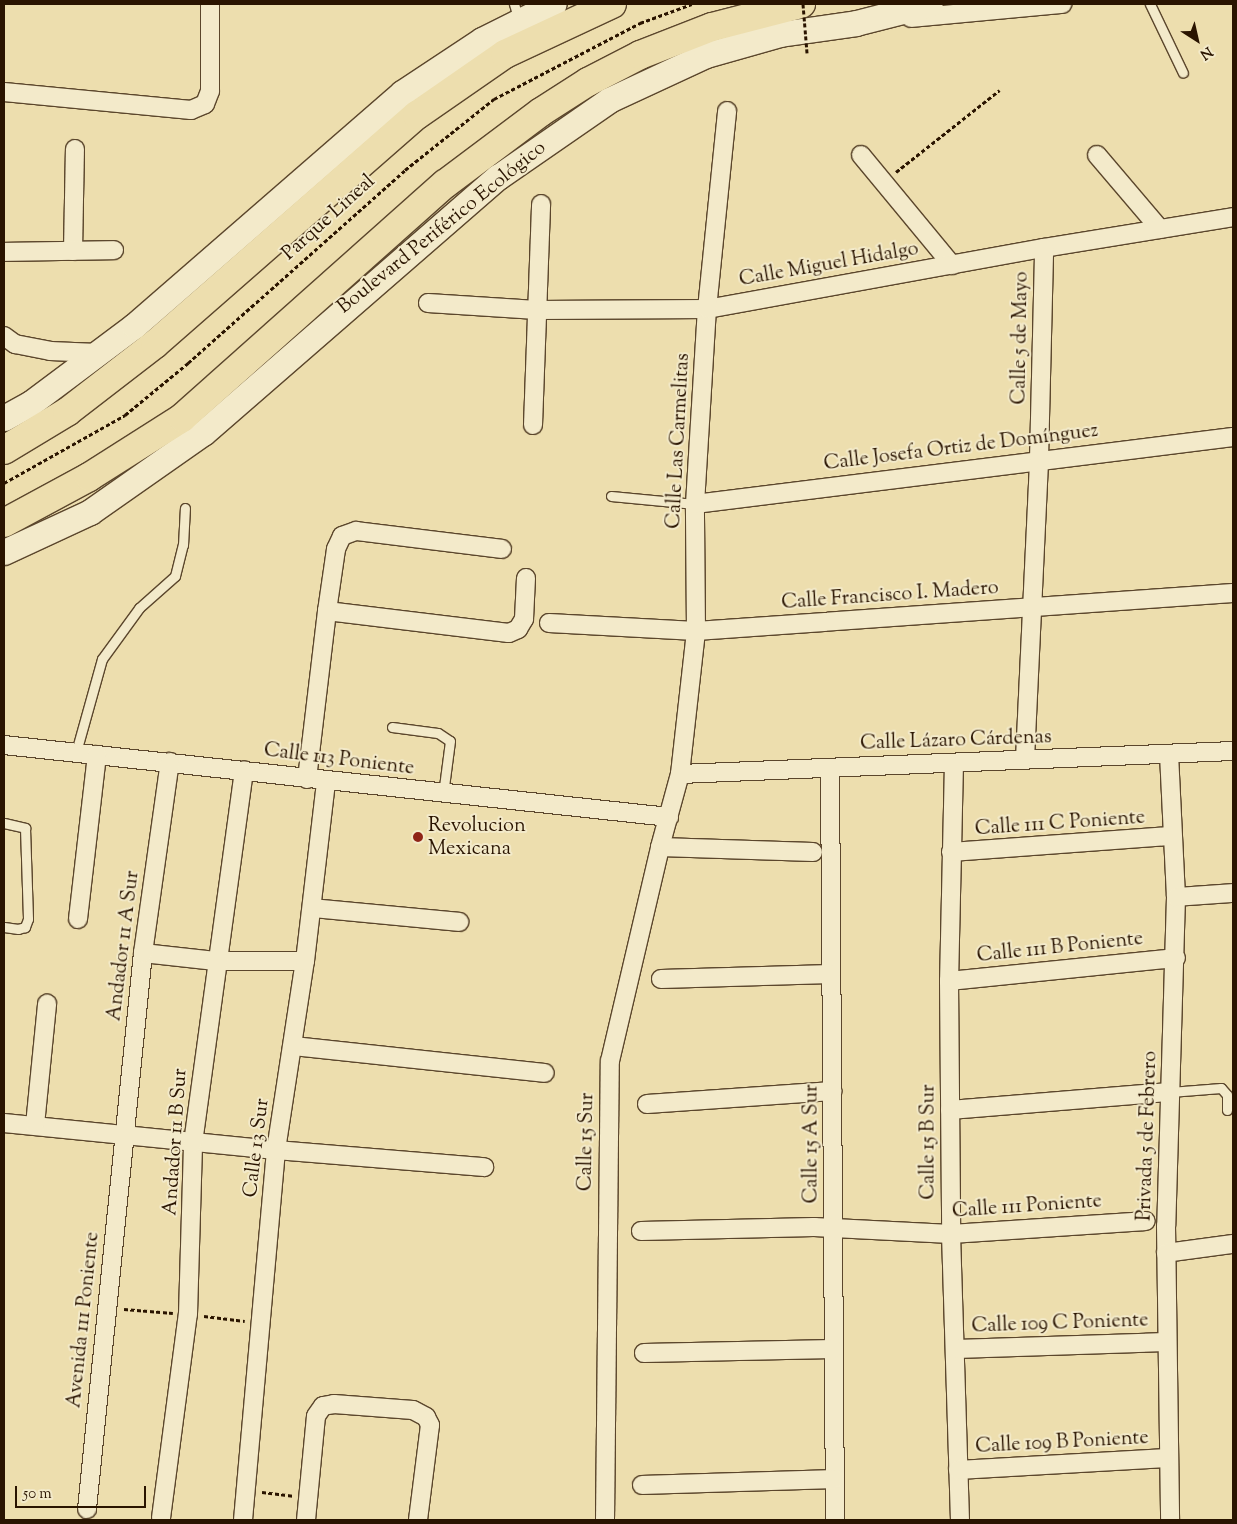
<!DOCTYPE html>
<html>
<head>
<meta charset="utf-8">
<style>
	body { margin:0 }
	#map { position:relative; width:1237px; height:1524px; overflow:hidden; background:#eddeae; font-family:"Sorts Mill Goudy",serif }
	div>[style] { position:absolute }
	.path>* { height:3px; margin-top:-1.5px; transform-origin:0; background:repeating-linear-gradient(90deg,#2a1400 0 4px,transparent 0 6.5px) }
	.roads { filter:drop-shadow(1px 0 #5b462c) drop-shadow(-1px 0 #5b462c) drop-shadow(0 1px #5b462c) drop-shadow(0 -1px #5b462c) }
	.lane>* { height:9px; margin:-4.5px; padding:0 4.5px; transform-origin:4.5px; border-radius:4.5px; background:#f3eaca }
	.street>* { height:18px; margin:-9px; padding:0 9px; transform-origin:9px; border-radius:9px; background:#f3eaca }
	.secondary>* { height:25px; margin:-12.5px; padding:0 12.5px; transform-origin:12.5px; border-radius:12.5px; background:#f3eaca }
	.highway>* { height:28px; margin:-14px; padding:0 14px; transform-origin:14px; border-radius:14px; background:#eddeae }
	.path-bridge>* { height:3px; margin-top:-1.5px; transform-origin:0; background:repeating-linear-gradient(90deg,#2a1400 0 4px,transparent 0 6.5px) }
	.dots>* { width:14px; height:14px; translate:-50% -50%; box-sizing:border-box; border:2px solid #f3eaca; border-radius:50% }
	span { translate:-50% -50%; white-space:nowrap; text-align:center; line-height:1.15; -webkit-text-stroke:4px #f3eaca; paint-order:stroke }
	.street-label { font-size:20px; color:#2a1400 }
	.poi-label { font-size:20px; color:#2a1400 }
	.left { translate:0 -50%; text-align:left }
	.frame { position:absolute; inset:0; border:5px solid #2a1400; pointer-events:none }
	.north { position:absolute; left:1172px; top:15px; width:50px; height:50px; -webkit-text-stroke:4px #f3eaca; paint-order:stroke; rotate:145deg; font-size:14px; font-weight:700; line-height:20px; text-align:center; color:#2a1400 }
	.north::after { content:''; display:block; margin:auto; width:18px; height:22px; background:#2a1400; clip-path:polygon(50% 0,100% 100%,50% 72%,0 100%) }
	.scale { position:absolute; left:15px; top:1486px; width:131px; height:22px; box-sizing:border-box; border:2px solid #2a1400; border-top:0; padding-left:6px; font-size:15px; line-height:18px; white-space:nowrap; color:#2a1400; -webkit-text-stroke:4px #f3eaca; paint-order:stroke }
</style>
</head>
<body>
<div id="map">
	<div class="path">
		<div style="left:896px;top:172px;width:132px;rotate:-38.3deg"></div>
		<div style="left:4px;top:483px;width:139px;rotate:-29.3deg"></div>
		<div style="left:125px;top:415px;width:82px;rotate:-39.5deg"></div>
		<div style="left:188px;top:363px;width:290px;rotate:-41.6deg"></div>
		<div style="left:405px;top:170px;width:114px;rotate:-38.6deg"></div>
		<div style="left:494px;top:99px;width:165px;rotate:-27.5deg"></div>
		<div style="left:640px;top:23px;width:55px;rotate:-20.1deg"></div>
		<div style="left:124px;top:1309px;width:49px;rotate:4.7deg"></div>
		<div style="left:204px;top:1316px;width:41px;rotate:7deg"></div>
		<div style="left:262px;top:1492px;width:31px;rotate:7deg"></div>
	</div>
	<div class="roads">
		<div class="lane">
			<div style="left:514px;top:4px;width:17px;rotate:73deg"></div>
			<div style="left:1150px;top:4px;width:76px;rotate:64.4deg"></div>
			<div style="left:611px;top:496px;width:84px;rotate:5.4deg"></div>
			<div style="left:392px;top:727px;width:46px;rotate:7.4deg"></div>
			<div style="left:438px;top:733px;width:14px;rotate:34deg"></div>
			<div style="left:450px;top:741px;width:53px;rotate:97.5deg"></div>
			<div style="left:76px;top:752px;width:97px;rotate:-74.4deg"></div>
			<div style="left:102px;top:659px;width:63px;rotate:-54deg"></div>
			<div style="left:139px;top:608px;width:48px;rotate:-41.6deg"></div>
			<div style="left:175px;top:576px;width:32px;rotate:-76deg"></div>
			<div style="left:183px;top:545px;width:37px;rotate:-87deg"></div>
			<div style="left:4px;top:823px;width:22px;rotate:13deg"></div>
			<div style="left:25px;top:828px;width:91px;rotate:88.1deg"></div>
			<div style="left:28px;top:919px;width:9px;rotate:111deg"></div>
			<div style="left:25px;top:927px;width:7px;rotate:164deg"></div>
			<div style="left:18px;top:929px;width:14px;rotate:-172deg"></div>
			<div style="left:1170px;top:1092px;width:51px;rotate:-4.5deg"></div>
			<div style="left:1221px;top:1088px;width:9px;rotate:49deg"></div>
			<div style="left:1227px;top:1095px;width:15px;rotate:90deg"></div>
		</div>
		<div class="street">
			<div style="left:911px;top:18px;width:152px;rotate:-5.3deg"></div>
			<div style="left:4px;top:92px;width:188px;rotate:5.5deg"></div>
			<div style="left:191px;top:110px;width:15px;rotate:-23deg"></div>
			<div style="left:205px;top:104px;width:14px;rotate:-69deg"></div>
			<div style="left:210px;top:91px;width:87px;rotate:-90deg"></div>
			<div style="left:861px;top:155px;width:143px;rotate:50.4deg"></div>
			<div style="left:1097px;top:155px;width:97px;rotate:49.6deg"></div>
			<div style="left:73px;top:251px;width:102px;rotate:-88.9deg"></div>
			<div style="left:4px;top:252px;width:110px;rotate:-1deg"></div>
			<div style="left:428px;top:303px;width:109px;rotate:3.7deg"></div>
			<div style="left:537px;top:310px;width:170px;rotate:-0.3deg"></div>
			<div style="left:707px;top:309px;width:342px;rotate:-10.3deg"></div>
			<div style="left:1044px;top:248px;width:192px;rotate:-9.3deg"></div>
			<div style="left:4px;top:336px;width:14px;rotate:36deg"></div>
			<div style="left:15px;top:344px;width:36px;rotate:11deg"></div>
			<div style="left:50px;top:351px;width:48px;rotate:2.4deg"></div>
			<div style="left:533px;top:425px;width:221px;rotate:-87.9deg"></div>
			<div style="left:695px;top:504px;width:542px;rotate:-7.1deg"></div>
			<div style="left:327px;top:611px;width:183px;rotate:6.9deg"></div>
			<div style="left:509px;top:633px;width:10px;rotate:-24deg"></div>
			<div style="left:518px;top:629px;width:12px;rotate:-59deg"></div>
			<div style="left:524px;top:619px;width:41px;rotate:-87.2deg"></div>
			<div style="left:549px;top:623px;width:147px;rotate:3.1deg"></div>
			<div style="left:696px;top:631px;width:538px;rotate:-4.05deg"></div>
			<div style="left:4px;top:745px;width:669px;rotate:6.18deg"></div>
			<div style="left:1169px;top:754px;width:143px;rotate:87.2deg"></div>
			<div style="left:1176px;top:897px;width:329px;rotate:91.7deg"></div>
			<div style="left:1166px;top:1226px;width:294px;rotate:89.2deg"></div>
			<div style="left:1025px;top:759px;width:300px;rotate:-87.3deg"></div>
			<div style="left:1039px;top:459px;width:211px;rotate:-88.6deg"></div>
			<div style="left:954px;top:763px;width:218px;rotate:91.3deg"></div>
			<div style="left:949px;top:981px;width:253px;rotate:89.5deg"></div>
			<div style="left:951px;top:1234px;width:286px;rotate:88.2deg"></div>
			<div style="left:830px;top:768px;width:752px;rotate:89.62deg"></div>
			<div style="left:680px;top:774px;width:553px;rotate:-2.38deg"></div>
			<div style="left:307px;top:779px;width:169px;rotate:-83.2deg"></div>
			<div style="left:327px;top:611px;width:63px;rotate:-81.7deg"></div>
			<div style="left:336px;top:549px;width:14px;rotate:-65deg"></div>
			<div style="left:342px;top:536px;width:15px;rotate:-20deg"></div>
			<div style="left:356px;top:531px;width:147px;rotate:7deg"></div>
			<div style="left:660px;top:847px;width:153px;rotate:1.9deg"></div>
			<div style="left:951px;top:852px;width:221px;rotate:-4.2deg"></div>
			<div style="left:1176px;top:897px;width:57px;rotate:-4deg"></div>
			<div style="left:312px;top:908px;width:148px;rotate:5.4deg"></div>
			<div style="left:78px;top:919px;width:165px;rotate:-83.4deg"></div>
			<div style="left:143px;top:953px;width:73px;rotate:6.3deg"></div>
			<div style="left:216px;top:961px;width:89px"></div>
			<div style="left:661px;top:979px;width:170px;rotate:-1.7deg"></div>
			<div style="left:949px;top:981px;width:228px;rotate:-5.8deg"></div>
			<div style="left:293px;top:1046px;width:253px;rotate:6.1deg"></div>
			<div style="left:647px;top:1104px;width:186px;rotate:-4deg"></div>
			<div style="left:950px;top:1110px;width:221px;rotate:-4.7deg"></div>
			<div style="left:4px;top:1123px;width:273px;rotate:5.7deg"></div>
			<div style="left:276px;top:1150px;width:209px;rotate:4.7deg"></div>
			<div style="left:35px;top:1125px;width:122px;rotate:-84.3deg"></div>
			<div style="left:641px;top:1231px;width:173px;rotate:-1.3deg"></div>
			<div style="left:814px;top:1227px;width:137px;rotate:2.9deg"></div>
			<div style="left:951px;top:1234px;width:195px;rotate:-3.8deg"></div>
			<div style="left:1166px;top:1253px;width:68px;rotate:-7.7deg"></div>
			<div style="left:956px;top:1349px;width:209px;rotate:-1.9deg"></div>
			<div style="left:644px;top:1353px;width:189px;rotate:-1.2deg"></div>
			<div style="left:958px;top:1470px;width:209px;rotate:-3.3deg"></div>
			<div style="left:642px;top:1485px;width:193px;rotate:-1.8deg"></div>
			<div style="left:87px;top:1509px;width:559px;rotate:-84.25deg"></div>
			<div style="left:143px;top:953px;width:193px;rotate:-82deg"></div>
			<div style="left:161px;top:1518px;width:206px;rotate:-82.5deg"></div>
			<div style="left:188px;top:1314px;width:171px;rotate:-88.3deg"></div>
			<div style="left:193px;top:1143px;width:376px;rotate:-82.2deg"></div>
			<div style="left:243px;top:1520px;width:371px;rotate:-84.9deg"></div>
			<div style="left:276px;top:1150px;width:191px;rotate:-81.3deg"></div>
			<div style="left:305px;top:961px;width:180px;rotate:-83.3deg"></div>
			<div style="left:306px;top:1520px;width:104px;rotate:-84.5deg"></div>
			<div style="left:316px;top:1416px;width:12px;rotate:-55deg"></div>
			<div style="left:323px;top:1406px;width:11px;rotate:-10deg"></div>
			<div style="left:334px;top:1404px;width:79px;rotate:4.3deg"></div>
			<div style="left:413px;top:1410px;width:15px;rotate:28deg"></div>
			<div style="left:426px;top:1417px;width:9px;rotate:63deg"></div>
			<div style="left:430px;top:1425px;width:96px;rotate:97.2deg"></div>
			<div style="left:605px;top:1520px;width:459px;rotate:-89.4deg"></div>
			<div style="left:610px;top:1061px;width:220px;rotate:-76.8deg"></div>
			<div style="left:660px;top:847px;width:76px;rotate:-74.7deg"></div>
			<div style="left:680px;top:774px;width:144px;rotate:-83.6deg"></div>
			<div style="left:696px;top:631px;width:127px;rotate:-90.5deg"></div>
			<div style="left:695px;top:504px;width:195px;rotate:-86.5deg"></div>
			<div style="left:707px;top:309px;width:199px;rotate:-84.2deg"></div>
		</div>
		<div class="secondary">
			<div style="left:4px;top:418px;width:31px;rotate:-29deg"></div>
			<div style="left:31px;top:403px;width:129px;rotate:-36.8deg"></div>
			<div style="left:134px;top:326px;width:355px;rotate:-41deg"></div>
			<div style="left:402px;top:93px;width:96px;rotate:-33.5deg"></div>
			<div style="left:482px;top:40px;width:80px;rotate:-26.6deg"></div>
			<div style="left:4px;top:552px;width:95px;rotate:-24.9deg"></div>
			<div style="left:90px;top:512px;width:138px;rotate:-35deg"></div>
			<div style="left:203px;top:433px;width:391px;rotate:-41deg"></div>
			<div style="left:498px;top:177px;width:135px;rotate:-34.7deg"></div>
			<div style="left:609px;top:100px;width:107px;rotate:-24.9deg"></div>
			<div style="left:706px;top:55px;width:77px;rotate:-15.8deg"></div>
			<div style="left:780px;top:34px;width:77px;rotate:-8.2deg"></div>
			<div style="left:856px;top:23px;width:76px;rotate:-14.4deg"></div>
		</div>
		<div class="highway">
			<div style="left:4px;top:450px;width:74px;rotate:-31.1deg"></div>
			<div style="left:67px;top:412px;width:111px;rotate:-37.7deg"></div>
			<div style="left:155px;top:344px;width:348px;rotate:-41.2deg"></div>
			<div style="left:417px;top:115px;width:107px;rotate:-34.7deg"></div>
			<div style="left:505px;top:54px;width:118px;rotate:-25deg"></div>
			<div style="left:4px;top:523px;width:97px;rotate:-28.4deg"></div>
			<div style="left:89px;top:477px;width:110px;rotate:-32.4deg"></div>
			<div style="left:182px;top:418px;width:352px;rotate:-41.7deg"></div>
			<div style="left:445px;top:184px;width:120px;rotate:-36.9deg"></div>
			<div style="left:541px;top:112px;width:56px;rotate:-32.6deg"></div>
			<div style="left:588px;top:82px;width:59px;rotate:-27.4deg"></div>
			<div style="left:640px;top:55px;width:77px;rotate:-21.3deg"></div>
			<div style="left:712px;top:27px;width:92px;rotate:-14.5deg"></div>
		</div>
	</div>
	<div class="path-bridge">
		<div style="left:803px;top:4px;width:49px;rotate:85.3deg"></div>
	</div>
	<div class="dots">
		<div style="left:418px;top:837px;background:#8f2418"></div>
	</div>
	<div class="street-label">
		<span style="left:329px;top:218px;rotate:-42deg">Parque Lineal</span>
		<span style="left:442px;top:228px;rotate:-39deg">Boulevard Periférico Ecológico</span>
		<span style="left:829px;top:265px;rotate:-10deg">Calle Miguel Hidalgo</span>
		<span style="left:1021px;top:338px;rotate:-89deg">Calle 5 de Mayo</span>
		<span style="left:679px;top:441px;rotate:-87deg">Calle Las Carmelitas</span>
		<span style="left:961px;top:448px;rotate:-7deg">Calle Josefa Ortiz de Domínguez</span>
		<span style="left:890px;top:596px;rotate:-4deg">Calle Francisco I. Madero</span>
		<span style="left:956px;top:741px;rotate:-2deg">Calle Lázaro Cárdenas</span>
		<span style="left:339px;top:760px;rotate:7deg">Calle 113 Poniente</span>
		<span style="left:1060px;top:824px;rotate:-4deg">Calle 111 C Poniente</span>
		<span style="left:124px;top:946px;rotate:-83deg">Andador 11 A Sur</span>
		<span style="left:1060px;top:948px;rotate:-6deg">Calle 111 B Poniente</span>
		<span style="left:1148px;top:1136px;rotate:-88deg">Privada 5 de Febrero</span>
		<span style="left:176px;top:1142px;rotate:-86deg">Andador 11 B Sur</span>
		<span style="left:587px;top:1142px;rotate:-89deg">Calle 15 Sur</span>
		<span style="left:929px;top:1142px;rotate:-90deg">Calle 15 B Sur</span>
		<span style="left:812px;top:1144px;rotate:-90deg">Calle 15 A Sur</span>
		<span style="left:257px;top:1148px;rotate:-83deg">Calle 13 Sur</span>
		<span style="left:1027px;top:1207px;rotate:-4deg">Calle 111 Poniente</span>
		<span style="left:84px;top:1320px;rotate:-84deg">Avenida 111 Poniente</span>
		<span style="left:1060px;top:1324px;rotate:-2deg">Calle 109 C Poniente</span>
		<span style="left:1062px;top:1443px;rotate:-3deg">Calle 109 B Poniente</span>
	</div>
	<div class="poi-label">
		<span class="left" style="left:428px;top:838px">Revolucion<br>Mexicana</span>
	</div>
	<div class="frame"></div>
	<div class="north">N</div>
	<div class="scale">50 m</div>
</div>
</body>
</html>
